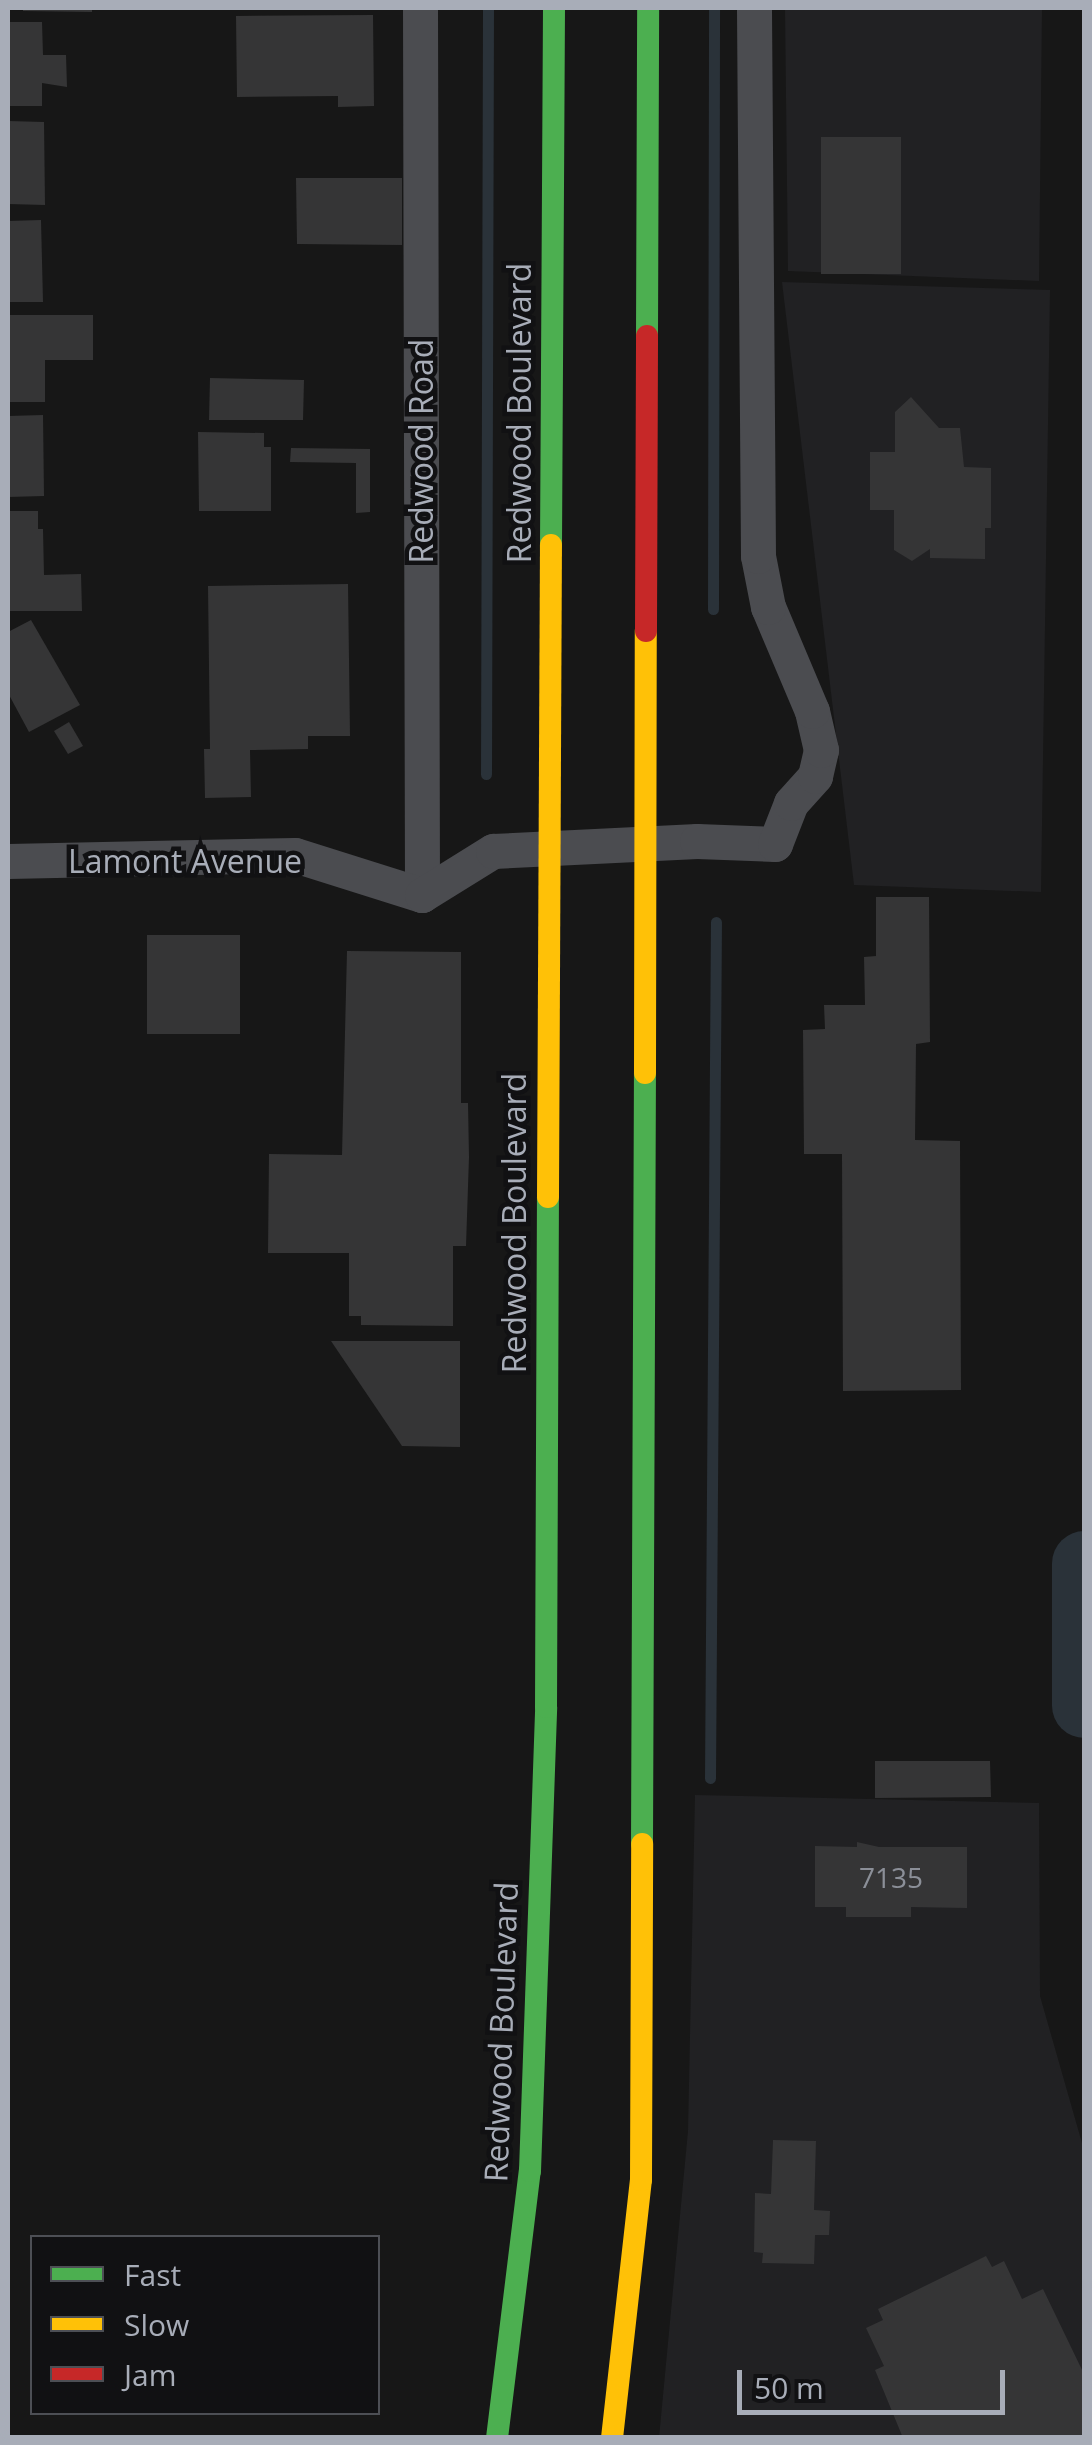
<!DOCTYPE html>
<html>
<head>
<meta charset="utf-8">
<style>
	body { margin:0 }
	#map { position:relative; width:1092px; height:2445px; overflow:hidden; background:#171717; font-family:"Open Sans",sans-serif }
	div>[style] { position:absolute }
	.built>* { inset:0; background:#212123 }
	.stream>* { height:11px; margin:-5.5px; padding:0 5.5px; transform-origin:5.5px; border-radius:5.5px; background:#2a3239 }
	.river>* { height:65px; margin:-32.5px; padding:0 32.5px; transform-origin:32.5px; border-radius:32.5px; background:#2a3239 }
	.building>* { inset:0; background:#353536 }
	.street>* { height:35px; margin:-17.5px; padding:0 17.5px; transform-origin:17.5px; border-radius:17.5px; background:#4b4c50 }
	.fast>* { height:22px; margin:-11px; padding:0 11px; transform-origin:11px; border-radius:11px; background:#4caf50 }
	.slow>* { height:22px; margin:-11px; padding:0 11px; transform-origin:11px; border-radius:11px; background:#ffc107 }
	.jam>* { height:22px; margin:-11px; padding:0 11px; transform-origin:11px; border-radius:11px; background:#c62828 }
	span { translate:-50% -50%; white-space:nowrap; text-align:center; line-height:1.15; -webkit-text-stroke:9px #111113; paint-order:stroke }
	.number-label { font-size:28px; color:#8b8f98 }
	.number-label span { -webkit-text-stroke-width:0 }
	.street-label { font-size:32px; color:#a8adb8 }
	.frame { position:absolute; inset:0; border:10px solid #a8adb8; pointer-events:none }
	.legend { position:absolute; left:30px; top:2235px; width:350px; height:180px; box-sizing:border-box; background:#111113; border:2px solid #4d4f55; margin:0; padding:12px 18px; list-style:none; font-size:30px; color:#a8adb8 }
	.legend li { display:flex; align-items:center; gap:20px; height:50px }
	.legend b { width:50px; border:2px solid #4d4f55 }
	.scale { position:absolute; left:737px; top:2370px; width:268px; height:45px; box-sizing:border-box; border:5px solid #a8adb8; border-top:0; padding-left:12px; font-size:30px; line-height:35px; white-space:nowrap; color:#a8adb8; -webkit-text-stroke:8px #111113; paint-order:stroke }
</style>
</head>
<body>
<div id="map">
	<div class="built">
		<div style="clip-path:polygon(785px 8px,1042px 8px,1039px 281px,788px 271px)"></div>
		<div style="clip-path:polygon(782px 282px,1050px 290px,1041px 892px,854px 885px)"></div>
		<div style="clip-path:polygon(695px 1795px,1039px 1803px,1040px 1996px,1084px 2150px,1084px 2437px,659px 2438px,688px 2131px)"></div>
	</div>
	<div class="stream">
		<div style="left:713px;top:609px;width:601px;rotate:-89.9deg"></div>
		<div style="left:486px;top:774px;width:766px;rotate:-89.85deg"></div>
		<div style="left:710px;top:1778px;width:856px;rotate:-89.6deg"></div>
	</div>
	<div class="river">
		<div style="left:1084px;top:1563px;width:142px;rotate:90deg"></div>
	</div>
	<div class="building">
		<div style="clip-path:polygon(23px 8px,92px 8px,92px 12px,23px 11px)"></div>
		<div style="clip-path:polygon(373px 15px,374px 106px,338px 107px,338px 96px,237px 97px,236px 16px)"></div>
		<div style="clip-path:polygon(8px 22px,42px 22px,43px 55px,66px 55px,67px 87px,42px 83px,42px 106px,8px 106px)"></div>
		<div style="clip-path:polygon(8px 121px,44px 122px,45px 205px,8px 204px)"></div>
		<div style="clip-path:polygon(821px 137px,901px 137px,901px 274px,821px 274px)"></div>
		<div style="clip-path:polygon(296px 178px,402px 178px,402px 245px,297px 244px)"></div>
		<div style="clip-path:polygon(41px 220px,43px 302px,8px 302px,8px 221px)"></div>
		<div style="clip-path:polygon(8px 315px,93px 315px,93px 360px,45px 360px,45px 402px,8px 402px)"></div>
		<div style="clip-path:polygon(210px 378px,304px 380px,303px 420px,209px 420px)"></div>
		<div style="clip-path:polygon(911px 397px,939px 428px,960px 428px,964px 467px,991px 468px,991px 528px,985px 528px,985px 559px,930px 558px,930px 549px,912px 561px,894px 550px,894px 510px,870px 510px,870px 452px,895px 452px,895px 412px)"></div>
		<div style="clip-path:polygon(43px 415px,44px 496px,8px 497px,8px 416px)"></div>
		<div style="clip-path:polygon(198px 432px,264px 433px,264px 447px,271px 447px,271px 511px,199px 511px)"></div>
		<div style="clip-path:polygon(291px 448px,370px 449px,370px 512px,356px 513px,356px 463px,290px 462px)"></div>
		<div style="clip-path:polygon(8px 511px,38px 511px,38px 529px,43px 529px,44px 575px,81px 574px,82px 611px,8px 611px)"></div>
		<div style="clip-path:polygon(348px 584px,350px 736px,308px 736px,308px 749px,250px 750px,251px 797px,205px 798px,204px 749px,210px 749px,208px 586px)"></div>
		<div style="clip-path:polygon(31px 620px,80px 705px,29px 732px,8px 693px,8px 632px)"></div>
		<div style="clip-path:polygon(69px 722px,83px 746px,68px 754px,54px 731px)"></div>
		<div style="clip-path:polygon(876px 897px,929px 897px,930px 1042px,916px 1044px,915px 1140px,960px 1141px,961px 1390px,843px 1391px,842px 1154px,804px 1154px,803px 1030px,825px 1029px,824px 1005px,865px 1005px,864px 957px,876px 956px)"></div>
		<div style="clip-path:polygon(147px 935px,240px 935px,240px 1034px,147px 1034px)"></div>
		<div style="clip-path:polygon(347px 951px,461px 952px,461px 1103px,468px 1103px,469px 1157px,466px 1246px,453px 1246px,453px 1326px,361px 1325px,361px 1316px,349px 1316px,349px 1253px,268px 1253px,269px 1154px,342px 1155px)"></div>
		<div style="clip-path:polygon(331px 1341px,460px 1341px,460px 1447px,402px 1446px)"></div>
		<div style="clip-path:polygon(875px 1761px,990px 1761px,991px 1797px,875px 1798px)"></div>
		<div style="clip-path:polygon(857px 1842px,879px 1847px,967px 1847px,967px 1908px,911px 1907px,911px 1917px,846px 1917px,846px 1907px,815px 1907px,815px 1846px,857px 1847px)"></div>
		<div style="clip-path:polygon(773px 2140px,816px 2141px,814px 2210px,830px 2211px,829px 2235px,815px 2235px,814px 2264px,762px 2263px,763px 2253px,754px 2252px,755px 2193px,771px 2194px)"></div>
		<div style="clip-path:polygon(986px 2256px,992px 2267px,1004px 2261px,1022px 2299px,1043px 2289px,1084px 2374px,1084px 2438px,903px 2438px,875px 2370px,884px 2366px,866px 2328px,883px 2320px,878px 2309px)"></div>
	</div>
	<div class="street">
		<div style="left:420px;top:8px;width:887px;rotate:89.87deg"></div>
		<div style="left:8px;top:861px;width:287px;rotate:-1.2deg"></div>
		<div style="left:295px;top:855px;width:133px;rotate:17.5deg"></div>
		<div style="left:422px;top:895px;width:84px;rotate:-31.8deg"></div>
		<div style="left:493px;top:851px;width:204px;rotate:-2.8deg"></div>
		<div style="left:697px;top:841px;width:78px;rotate:2.2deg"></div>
		<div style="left:775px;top:844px;width:44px;rotate:-68.7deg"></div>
		<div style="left:791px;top:803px;width:36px;rotate:-48deg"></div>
		<div style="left:815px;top:776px;width:27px;rotate:-77deg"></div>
		<div style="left:821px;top:750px;width:40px;rotate:-103deg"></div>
		<div style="left:812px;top:711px;width:113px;rotate:-112.9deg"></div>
		<div style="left:768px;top:607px;width:52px;rotate:-101.1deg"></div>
		<div style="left:758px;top:556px;width:548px;rotate:-90.42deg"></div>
	</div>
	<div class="fast">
		<div style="left:647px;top:336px;width:328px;rotate:-89.8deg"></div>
		<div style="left:551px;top:545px;width:537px;rotate:-89.68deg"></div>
		<div style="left:642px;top:1844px;width:771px;rotate:-89.78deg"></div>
		<div style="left:497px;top:2438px;width:269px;rotate:-83deg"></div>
		<div style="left:530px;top:2171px;width:464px;rotate:-88deg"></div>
		<div style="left:546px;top:1707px;width:510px;rotate:-89.78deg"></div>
	</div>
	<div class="slow">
		<div style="left:645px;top:1073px;width:442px;rotate:-89.9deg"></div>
		<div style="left:548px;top:1197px;width:652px;rotate:-89.74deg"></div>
		<div style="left:612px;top:2438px;width:260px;rotate:-83.6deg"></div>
		<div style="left:641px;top:2180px;width:336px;rotate:-89.8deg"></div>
	</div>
	<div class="jam">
		<div style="left:646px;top:631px;width:295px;rotate:-89.8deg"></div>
	</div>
	<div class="number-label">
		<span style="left:891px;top:1877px">7135</span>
	</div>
	<div class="street-label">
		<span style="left:519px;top:413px;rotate:-90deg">Redwood Boulevard</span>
		<span style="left:421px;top:451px;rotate:-90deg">Redwood Road</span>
		<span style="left:185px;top:861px">Lamont Avenue</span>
		<span style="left:514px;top:1223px;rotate:-90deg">Redwood Boulevard</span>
		<span style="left:501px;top:2032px;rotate:-88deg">Redwood Boulevard</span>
	</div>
	<div class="frame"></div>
	<ul class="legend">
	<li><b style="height:12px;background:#4caf50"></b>Fast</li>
	<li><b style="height:12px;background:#ffc107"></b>Slow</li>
	<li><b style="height:12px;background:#c62828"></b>Jam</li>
	</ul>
	<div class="scale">50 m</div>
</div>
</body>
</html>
